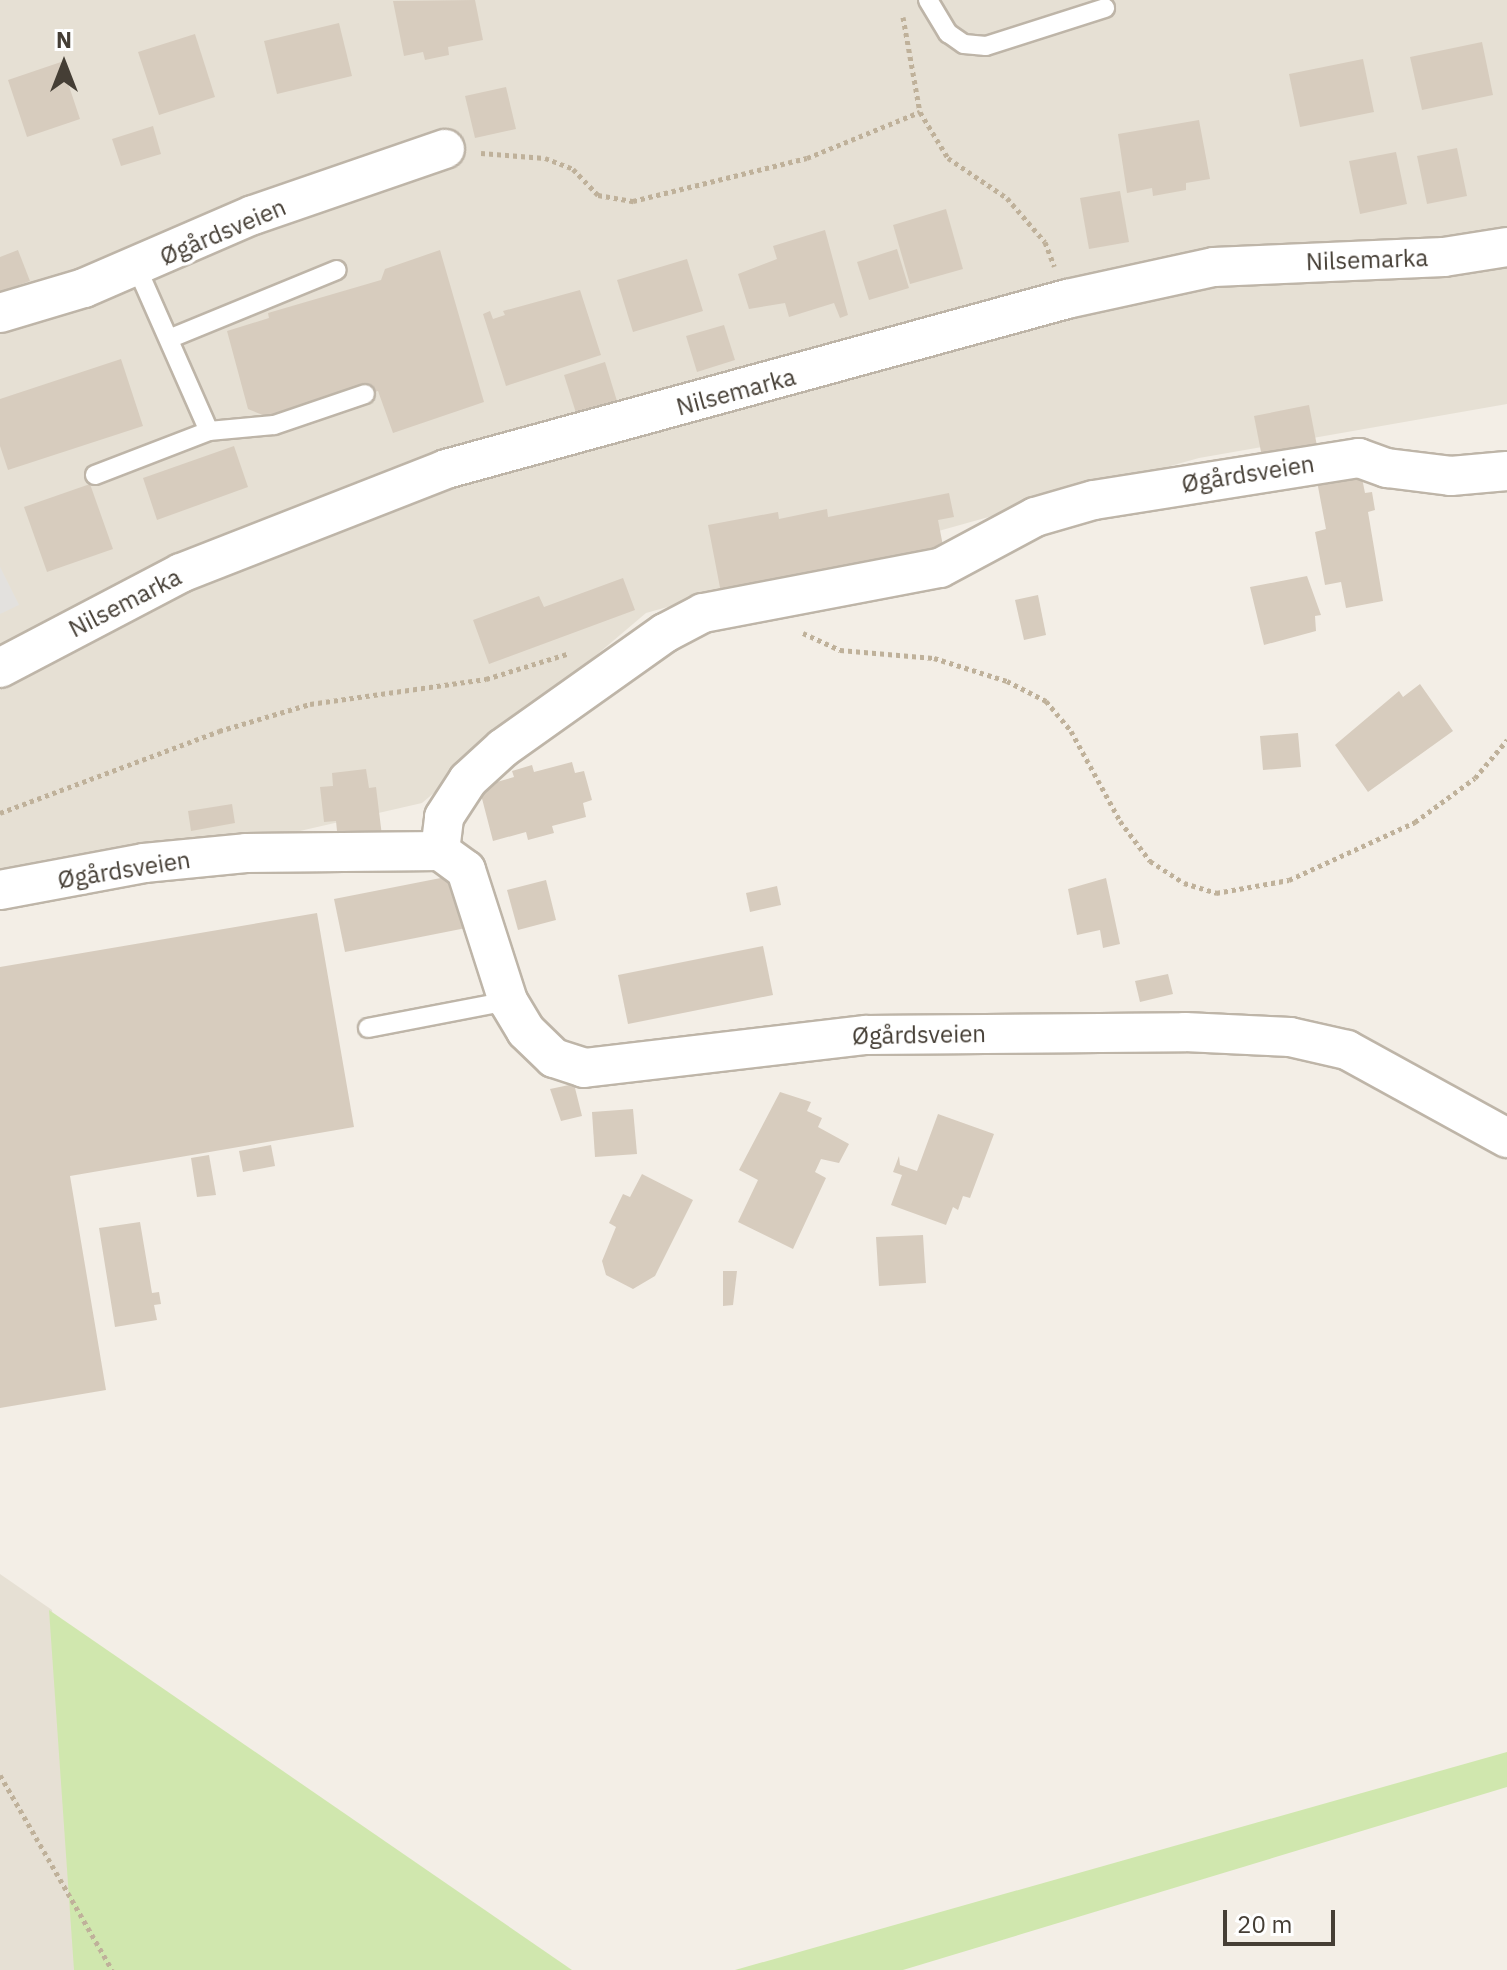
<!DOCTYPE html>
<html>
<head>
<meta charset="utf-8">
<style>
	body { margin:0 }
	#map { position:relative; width:1507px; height:1970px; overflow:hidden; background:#f3eee6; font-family:"IBM Plex Sans",sans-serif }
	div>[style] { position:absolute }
	.residential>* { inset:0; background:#e6e0d4 }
	.green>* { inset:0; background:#d0e7ae }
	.parking>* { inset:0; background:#e3e1de }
	.building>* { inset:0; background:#d7ccbe }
	.path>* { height:5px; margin-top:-2.5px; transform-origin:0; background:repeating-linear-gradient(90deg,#bfb19a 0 4px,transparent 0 8px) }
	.roads { filter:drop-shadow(2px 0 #beb5a8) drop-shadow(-2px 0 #beb5a8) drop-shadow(0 2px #beb5a8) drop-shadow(0 -2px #beb5a8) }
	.service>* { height:18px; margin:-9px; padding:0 9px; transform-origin:9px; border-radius:9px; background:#fff }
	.minor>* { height:38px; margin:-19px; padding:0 19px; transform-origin:19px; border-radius:19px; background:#fff }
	span { translate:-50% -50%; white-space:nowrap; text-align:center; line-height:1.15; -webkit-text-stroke:7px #fff; paint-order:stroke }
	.street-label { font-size:24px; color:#453e35 }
	.north { position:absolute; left:24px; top:24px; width:80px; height:80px; -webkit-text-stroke:6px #fff; paint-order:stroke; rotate:0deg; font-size:22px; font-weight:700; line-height:32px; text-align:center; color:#453e35 }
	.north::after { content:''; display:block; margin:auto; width:28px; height:36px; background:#453e35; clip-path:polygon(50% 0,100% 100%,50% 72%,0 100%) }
	.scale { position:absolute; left:1223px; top:1910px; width:112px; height:36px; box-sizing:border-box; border:4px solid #453e35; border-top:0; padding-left:10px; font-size:24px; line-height:28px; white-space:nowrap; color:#453e35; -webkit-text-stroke:6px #fff; paint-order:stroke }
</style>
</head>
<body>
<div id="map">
	<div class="residential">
		<div style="clip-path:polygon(0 0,1507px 0,1507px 404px,1199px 458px,646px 613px,422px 803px,0 900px)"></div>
		<div style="clip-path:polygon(0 1574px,52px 1610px,83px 1970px,0 1970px)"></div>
	</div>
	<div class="green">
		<div style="clip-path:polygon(49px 1610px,572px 1970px,74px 1970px)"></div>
		<div style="clip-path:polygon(1507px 1752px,1507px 1787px,903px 1970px,735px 1970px)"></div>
	</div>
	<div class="parking">
		<div style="clip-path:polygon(0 567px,19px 605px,0 614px)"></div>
	</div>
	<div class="building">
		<div style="clip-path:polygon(475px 0,483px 40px,448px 47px,449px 55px,425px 60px,423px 52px,404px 56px,393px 1px)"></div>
		<div style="clip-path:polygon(339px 23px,352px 76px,277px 94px,264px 41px)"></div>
		<div style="clip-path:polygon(195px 34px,215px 97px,159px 115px,138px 52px)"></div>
		<div style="clip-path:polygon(1482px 42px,1493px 95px,1422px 110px,1410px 57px)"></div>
		<div style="clip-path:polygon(1363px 59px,1374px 112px,1300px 127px,1289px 74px)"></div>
		<div style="clip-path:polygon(61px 62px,80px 119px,27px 137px,8px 80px)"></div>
		<div style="clip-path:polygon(506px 87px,516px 129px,475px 138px,465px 96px)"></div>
		<div style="clip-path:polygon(1199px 120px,1210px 179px,1186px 183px,1186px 190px,1153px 196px,1152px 188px,1127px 193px,1118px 134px)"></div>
		<div style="clip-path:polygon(153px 126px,161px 154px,121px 166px,112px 139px)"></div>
		<div style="clip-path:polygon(1457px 148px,1467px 196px,1427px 204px,1417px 156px)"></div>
		<div style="clip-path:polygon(1396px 152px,1407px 204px,1360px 214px,1349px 161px)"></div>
		<div style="clip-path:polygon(1120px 191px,1129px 242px,1089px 249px,1080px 198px)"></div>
		<div style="clip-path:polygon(946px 209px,963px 269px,910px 284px,893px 225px)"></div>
		<div style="clip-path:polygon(825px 230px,848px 315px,840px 318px,834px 303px,789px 317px,785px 303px,749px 309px,738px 274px,777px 259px,773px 246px)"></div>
		<div style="clip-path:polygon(897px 249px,909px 288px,869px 300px,857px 262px)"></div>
		<div style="clip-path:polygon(18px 250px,30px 281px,0 292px,0 257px)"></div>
		<div style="clip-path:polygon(440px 250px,484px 402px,393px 433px,378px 391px,270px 418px,248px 409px,227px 331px,269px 318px,268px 313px,381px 280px,385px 269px)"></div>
		<div style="clip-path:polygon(687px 259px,703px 311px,633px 332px,617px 280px)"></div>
		<div style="clip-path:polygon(580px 290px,601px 355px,506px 386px,483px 314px,490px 311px,493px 319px,505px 315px,503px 311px)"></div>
		<div style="clip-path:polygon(724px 325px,735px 360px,697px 372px,686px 336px)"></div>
		<div style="clip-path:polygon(121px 359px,143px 426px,8px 470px,0 446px,0 399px)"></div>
		<div style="clip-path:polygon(605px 362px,617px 401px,576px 413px,564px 375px)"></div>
		<div style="clip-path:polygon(1309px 405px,1317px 446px,1262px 457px,1254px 416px)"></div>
		<div style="clip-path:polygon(234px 446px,248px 487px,157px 520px,143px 478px)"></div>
		<div style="clip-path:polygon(1360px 468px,1365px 493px,1372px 492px,1375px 510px,1368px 512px,1383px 601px,1346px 608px,1341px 582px,1325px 585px,1315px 532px,1326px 529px,1316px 476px)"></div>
		<div style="clip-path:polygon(90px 484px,113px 549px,47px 572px,24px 507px)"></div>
		<div style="clip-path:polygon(949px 493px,954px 517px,938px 520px,945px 556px,722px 598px,708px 525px,778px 512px,779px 519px,827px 509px,828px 517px)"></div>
		<div style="clip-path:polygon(1307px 576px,1321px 615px,1315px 616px,1316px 631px,1264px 645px,1250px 587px)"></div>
		<div style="clip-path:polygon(623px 578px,635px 610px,489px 664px,473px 620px,539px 596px,544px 607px)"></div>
		<div style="clip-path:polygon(1038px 595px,1046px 635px,1024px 640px,1015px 600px)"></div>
		<div style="clip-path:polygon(1420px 684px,1453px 731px,1368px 792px,1335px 745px,1399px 691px,1403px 697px)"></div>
		<div style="clip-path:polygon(1298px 733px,1301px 767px,1263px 770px,1260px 736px)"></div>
		<div style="clip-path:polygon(572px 762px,575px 773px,584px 771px,592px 800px,583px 803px,586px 817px,552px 826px,554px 833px,528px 840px,526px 832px,493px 841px,479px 787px,514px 777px,512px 771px,532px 765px,534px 772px)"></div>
		<div style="clip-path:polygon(366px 769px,369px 788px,376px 787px,382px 836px,338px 841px,336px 821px,324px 822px,320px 787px,333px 786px,332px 773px)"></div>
		<div style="clip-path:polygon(232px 804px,235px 823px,191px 831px,188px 811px)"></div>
		<div style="clip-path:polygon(456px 875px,466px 928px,345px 952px,334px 899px)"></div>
		<div style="clip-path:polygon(1106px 878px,1120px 944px,1103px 948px,1100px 930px,1077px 935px,1068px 889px)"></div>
		<div style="clip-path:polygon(546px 880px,556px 920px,518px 930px,507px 890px)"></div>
		<div style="clip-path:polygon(777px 886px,781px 905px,750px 912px,746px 893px)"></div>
		<div style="clip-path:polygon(317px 913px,354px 1127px,70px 1176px,106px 1390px,0 1408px,0 967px)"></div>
		<div style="clip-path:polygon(763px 946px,773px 995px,628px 1024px,618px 975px)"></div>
		<div style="clip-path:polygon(1168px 974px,1173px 994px,1140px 1002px,1135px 981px)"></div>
		<div style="clip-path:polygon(574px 1084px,582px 1116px,561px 1121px,550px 1089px)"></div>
		<div style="clip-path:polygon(780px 1092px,811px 1102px,807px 1111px,822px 1118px,818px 1127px,849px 1144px,839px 1163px,821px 1159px,815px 1172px,826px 1178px,793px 1249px,738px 1222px,758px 1180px,739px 1170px)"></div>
		<div style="clip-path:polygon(633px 1109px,637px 1154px,595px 1157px,592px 1112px)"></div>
		<div style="clip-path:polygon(938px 1114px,994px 1134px,970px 1198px,963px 1196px,958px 1210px,953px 1207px,946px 1225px,891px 1205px,902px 1175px,893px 1172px,899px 1156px,900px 1165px,917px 1171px)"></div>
		<div style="clip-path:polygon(271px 1145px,275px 1166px,243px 1172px,239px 1151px)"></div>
		<div style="clip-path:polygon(209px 1155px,216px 1195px,197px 1197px,191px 1158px)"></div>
		<div style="clip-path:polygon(642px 1174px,693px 1200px,655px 1276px,633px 1289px,606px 1275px,602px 1261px,616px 1227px,609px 1223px,623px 1194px,630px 1197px)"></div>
		<div style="clip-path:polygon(140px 1222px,152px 1293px,159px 1292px,161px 1304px,154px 1305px,157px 1320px,115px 1327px,99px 1228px)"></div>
		<div style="clip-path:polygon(923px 1235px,926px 1283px,879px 1286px,876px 1237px)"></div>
		<div style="clip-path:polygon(723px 1271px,737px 1271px,733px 1305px,723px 1306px)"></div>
	</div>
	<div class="path">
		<div style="left:903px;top:17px;width:97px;rotate:79.9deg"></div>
		<div style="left:920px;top:112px;width:54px;rotate:58.7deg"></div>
		<div style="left:948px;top:158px;width:71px;rotate:34.1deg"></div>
		<div style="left:1007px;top:198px;width:58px;rotate:49.2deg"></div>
		<div style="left:1045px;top:242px;width:26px;rotate:69deg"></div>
		<div style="left:481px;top:153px;width:64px;rotate:4.5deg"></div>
		<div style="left:545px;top:158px;width:30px;rotate:21deg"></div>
		<div style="left:573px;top:169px;width:36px;rotate:46deg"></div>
		<div style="left:598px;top:195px;width:36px;rotate:10deg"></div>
		<div style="left:633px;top:201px;width:179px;rotate:-13.9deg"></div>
		<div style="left:807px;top:158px;width:122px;rotate:-22.2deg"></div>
		<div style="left:803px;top:633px;width:41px;rotate:24.7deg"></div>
		<div style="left:840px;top:650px;width:94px;rotate:4.9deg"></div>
		<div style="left:934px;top:658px;width:77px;rotate:17.5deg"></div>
		<div style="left:1007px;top:681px;width:44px;rotate:27.1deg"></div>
		<div style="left:1046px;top:701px;width:39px;rotate:50deg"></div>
		<div style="left:1071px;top:731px;width:102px;rotate:61.4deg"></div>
		<div style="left:1120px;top:821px;width:50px;rotate:53.1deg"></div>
		<div style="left:1150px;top:861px;width:40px;rotate:32.9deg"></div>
		<div style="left:1184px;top:883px;width:34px;rotate:17deg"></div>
		<div style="left:1216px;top:893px;width:74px;rotate:-10.1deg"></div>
		<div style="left:1289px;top:880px;width:139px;rotate:-24.7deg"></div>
		<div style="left:1415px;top:822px;width:74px;rotate:-36.3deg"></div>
		<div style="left:1475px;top:778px;width:50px;rotate:-49.9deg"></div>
		<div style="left:0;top:813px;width:234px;rotate:-20.5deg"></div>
		<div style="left:219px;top:731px;width:95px;rotate:-16.5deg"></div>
		<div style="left:310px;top:704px;width:178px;rotate:-8.1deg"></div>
		<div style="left:486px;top:679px;width:85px;rotate:-17.2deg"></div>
		<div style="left:0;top:1775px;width:225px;rotate:60.1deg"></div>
	</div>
	<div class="roads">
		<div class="service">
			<div style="left:928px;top:0;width:39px;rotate:59deg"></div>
			<div style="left:948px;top:33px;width:19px;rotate:35deg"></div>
			<div style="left:964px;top:44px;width:22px;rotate:5deg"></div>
			<div style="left:986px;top:46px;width:125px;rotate:-17.7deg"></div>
			<div style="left:137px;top:268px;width:178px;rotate:66.2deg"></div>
			<div style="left:171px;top:338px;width:179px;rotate:-22.3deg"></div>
			<div style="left:95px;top:475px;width:122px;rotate:-21.1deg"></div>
			<div style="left:209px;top:431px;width:65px;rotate:-5.3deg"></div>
			<div style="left:274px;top:425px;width:96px;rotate:-18.8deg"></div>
			<div style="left:368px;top:1028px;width:143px;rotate:-10.9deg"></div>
		</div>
		<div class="minor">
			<div style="left:0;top:313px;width:88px;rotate:-16.6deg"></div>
			<div style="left:84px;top:288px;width:184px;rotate:-23.4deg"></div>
			<div style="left:253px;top:215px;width:203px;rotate:-19deg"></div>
			<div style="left:0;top:668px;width:204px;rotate:-27.7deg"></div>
			<div style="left:181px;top:573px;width:285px;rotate:-21.4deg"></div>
			<div style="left:446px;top:469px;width:644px;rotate:-15.31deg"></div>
			<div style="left:1067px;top:299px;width:150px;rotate:-12.3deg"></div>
			<div style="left:1214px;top:267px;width:230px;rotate:-2.5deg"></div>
			<div style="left:1444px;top:257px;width:64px;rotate:-9deg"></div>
			<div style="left:440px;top:851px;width:34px;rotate:-83deg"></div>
			<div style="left:444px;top:817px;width:44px;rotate:-57deg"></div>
			<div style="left:468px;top:780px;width:47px;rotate:-42.4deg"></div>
			<div style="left:503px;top:748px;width:199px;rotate:-35.4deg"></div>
			<div style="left:665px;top:633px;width:43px;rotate:-27.8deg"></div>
			<div style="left:703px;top:613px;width:241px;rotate:-10.8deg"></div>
			<div style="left:940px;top:568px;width:108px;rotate:-28.2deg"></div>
			<div style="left:1035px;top:517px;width:61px;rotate:-16.1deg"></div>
			<div style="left:1094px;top:500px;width:268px;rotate:-9deg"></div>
			<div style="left:1359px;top:458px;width:30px;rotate:20deg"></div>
			<div style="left:1387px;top:468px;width:64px;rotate:7.1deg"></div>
			<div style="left:1451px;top:476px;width:56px;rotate:-5.1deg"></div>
			<div style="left:0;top:890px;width:147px;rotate:-10.6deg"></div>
			<div style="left:144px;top:863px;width:102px;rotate:-5.6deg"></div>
			<div style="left:246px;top:853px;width:194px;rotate:-0.6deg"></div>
			<div style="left:440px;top:851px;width:32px;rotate:36deg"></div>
			<div style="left:466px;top:870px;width:138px;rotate:72.2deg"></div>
			<div style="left:508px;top:1001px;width:35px;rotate:59deg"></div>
			<div style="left:526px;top:1031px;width:39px;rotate:44deg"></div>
			<div style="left:554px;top:1058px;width:32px;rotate:18deg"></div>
			<div style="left:584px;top:1068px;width:284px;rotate:-6.7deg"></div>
			<div style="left:866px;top:1035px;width:319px;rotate:-0.5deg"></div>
			<div style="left:1185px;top:1032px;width:105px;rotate:2.7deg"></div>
			<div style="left:1290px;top:1037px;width:58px;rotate:12.8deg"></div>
			<div style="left:1347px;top:1050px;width:183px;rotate:28.8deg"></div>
		</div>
	</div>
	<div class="street-label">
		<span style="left:223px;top:232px;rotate:-23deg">Øgårdsveien</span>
		<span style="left:1367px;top:260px;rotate:-2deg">Nilsemarka</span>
		<span style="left:736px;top:392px;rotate:-15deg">Nilsemarka</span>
		<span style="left:1248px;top:474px;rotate:-9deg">Øgårdsveien</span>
		<span style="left:125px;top:603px;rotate:-27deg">Nilsemarka</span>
		<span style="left:124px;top:870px;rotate:-9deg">Øgårdsveien</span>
		<span style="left:919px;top:1035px;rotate:-1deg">Øgårdsveien</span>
	</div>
	<div class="north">N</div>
	<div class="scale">20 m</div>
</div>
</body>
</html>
